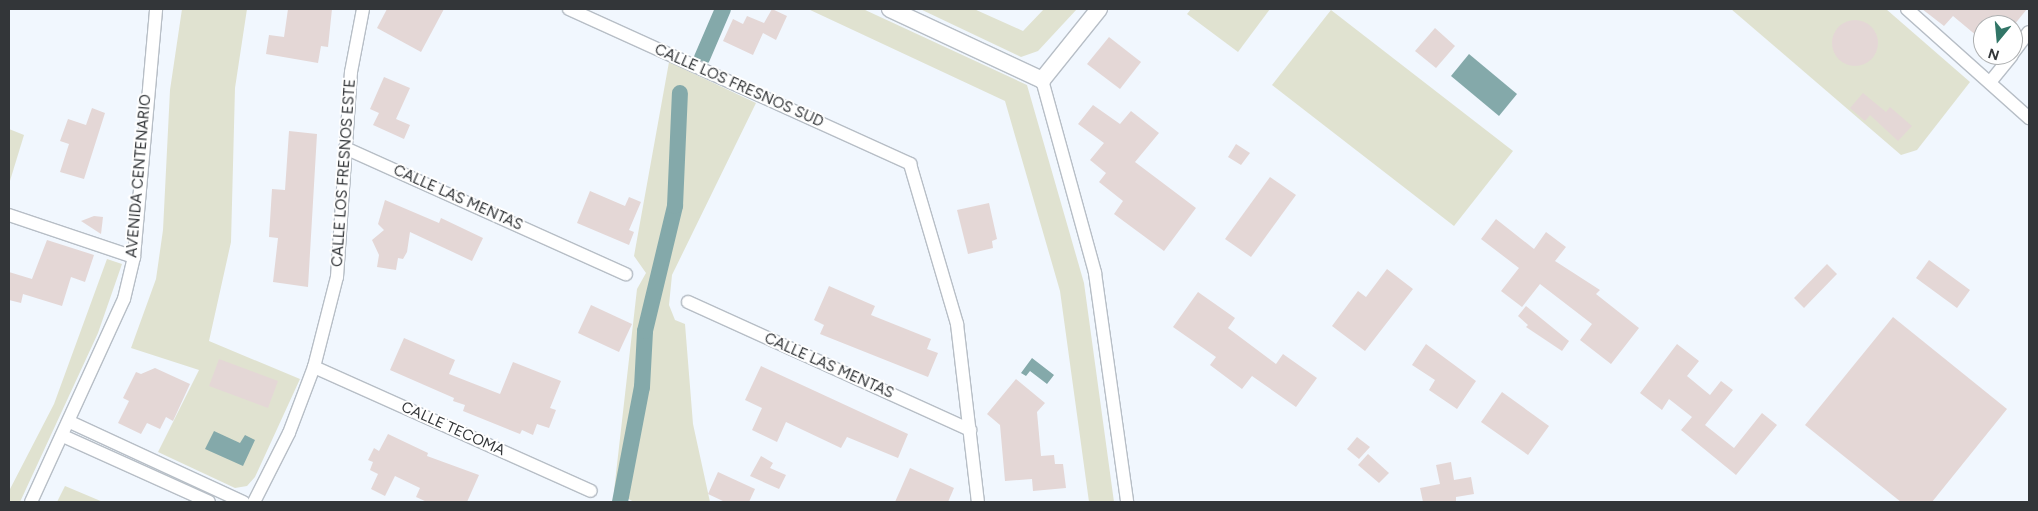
<!DOCTYPE html>
<html>
<head>
<meta charset="utf-8">
<style>
	body { margin:0 }
	#map { position:relative; width:2038px; height:511px; overflow:hidden; background:#f1f7fe; font-family:Figtree,sans-serif }
	div>[style] { position:absolute }
	.green>* { inset:0; background:#e0e2d0 }
	.water>* { inset:0; background:#84a9aa }
	.canal>* { height:16px; margin:-8px; padding:0 8px; transform-origin:8px; border-radius:8px; background:#84a9aa }
	.building>* { inset:0; background:#e4d7d6 }
	.round { border-radius:50% }
	.roads { filter:drop-shadow(1px 0 #b7bec6) drop-shadow(-1px 0 #b7bec6) drop-shadow(0 1px #b7bec6) drop-shadow(0 -1px #b7bec6) }
	.minor>* { height:12px; margin:-6px; padding:0 6px; transform-origin:6px; border-radius:6px; background:#fff }
	.tertiary>* { height:16px; margin:-8px; padding:0 8px; transform-origin:8px; border-radius:8px; background:#fff }
	span { translate:-50% -50%; white-space:nowrap; text-align:center; line-height:1.15; -webkit-text-stroke:4px #fff; paint-order:stroke }
	.street-label { font-size:15px; color:#333639 }
	.frame { position:absolute; inset:0; border:10px solid #333639; pointer-events:none }
	.north { position:absolute; left:1973px; top:15px; width:50px; height:50px; box-sizing:border-box; background:#fff; border:1px solid #adafb0; border-radius:50%; rotate:197deg; font-size:14px; font-weight:700; line-height:20px; text-align:center; color:#333639 }
	.north::after { content:''; display:block; margin:auto; width:18px; height:22px; background:#317567; clip-path:polygon(50% 0,100% 100%,50% 72%,0 100%) }
</style>
</head>
<body>
<div id="map">
	<div class="green">
		<div style="clip-path:polygon(182px 9px,247px 9px,235px 88px,231px 242px,209px 341px,300px 379px,255px 477px,247px 486px,235px 488px,158px 452px,199px 370px,131px 348px,156px 279px,163px 230px,170px 90px)"></div>
		<div style="clip-path:polygon(808px 9px,863px 9px,1027px 85px,1084px 283px,1114px 502px,1089px 502px,1060px 291px,1005px 101px)"></div>
		<div style="clip-path:polygon(920px 9px,974px 9px,1023px 31px,1044px 9px,1077px 9px,1038px 51px,1021px 57px)"></div>
		<div style="clip-path:polygon(1191px 9px,1270px 9px,1238px 52px,1187px 14px)"></div>
		<div style="clip-path:polygon(1731px 9px,1886px 9px,1970px 82px,1917px 150px,1901px 155px)"></div>
		<div style="clip-path:polygon(1331px 10px,1513px 151px,1454px 226px,1272px 85px)"></div>
		<div style="clip-path:polygon(669px 62px,756px 103px,672px 275px,669px 305px,675px 320px,685px 324px,693px 424px,710px 502px,634px 502px,614px 491px,637px 289px,646px 273px,634px 256px)"></div>
		<div style="clip-path:polygon(9px 129px,24px 135px,9px 184px)"></div>
		<div style="clip-path:polygon(107px 259px,122px 264px,98px 333px,20px 502px,9px 502px,9px 491px,54px 404px)"></div>
		<div style="clip-path:polygon(65px 486px,103px 502px,57px 502px)"></div>
	</div>
	<div class="water">
		<div style="clip-path:polygon(1469px 54px,1517px 94px,1499px 116px,1451px 76px)"></div>
		<div style="clip-path:polygon(1032px 358px,1054px 375px,1047px 384px,1030px 371px,1026px 376px,1021px 373px)"></div>
		<div style="clip-path:polygon(214px 431px,240px 443px,245px 435px,255px 440px,243px 466px,205px 449px)"></div>
	</div>
	<div class="canal">
		<div style="left:702px;top:58px;width:53px;rotate:-66.8deg"></div>
		<div style="left:620px;top:502px;width:117px;rotate:-79.2deg"></div>
		<div style="left:642px;top:387px;width:56px;rotate:-86.9deg"></div>
		<div style="left:645px;top:331px;width:129px;rotate:-76.5deg"></div>
		<div style="left:675px;top:206px;width:113px;rotate:-87.5deg"></div>
	</div>
	<div class="building">
		<div style="clip-path:polygon(288px 9px,332px 9px,328px 47px,321px 46px,318px 63px,266px 54px,269px 35px,284px 37px)"></div>
		<div style="clip-path:polygon(387px 9px,444px 9px,421px 52px,377px 28px)"></div>
		<div style="clip-path:polygon(772px 9px,787px 16px,776px 40px,763px 33px,753px 55px,723px 41px,733px 19px,743px 24px,747px 16px,764px 23px)"></div>
		<div style="clip-path:polygon(1922px 9px,2027px 9px,2014px 25px,1983px 25px,1983px 41px,1953px 16px,1944px 26px)"></div>
		<div class="round" style="left:1832px;top:20px;width:46px;height:46px"></div>
		<div style="clip-path:polygon(1435px 28px,1455px 46px,1436px 68px,1415px 51px)"></div>
		<div style="clip-path:polygon(1109px 37px,1141px 62px,1120px 89px,1087px 64px)"></div>
		<div style="clip-path:polygon(384px 77px,410px 88px,396px 119px,410px 125px,404px 139px,373px 125px,379px 113px,370px 109px)"></div>
		<div style="clip-path:polygon(1863px 93px,1886px 112px,1890px 107px,1912px 126px,1898px 141px,1870px 115px,1865px 121px,1850px 108px)"></div>
		<div style="clip-path:polygon(1093px 105px,1120px 124px,1131px 111px,1159px 133px,1135px 162px,1196px 208px,1164px 251px,1114px 214px,1123px 201px,1099px 182px,1106px 173px,1090px 160px,1104px 143px,1078px 124px)"></div>
		<div style="clip-path:polygon(92px 108px,105px 113px,84px 179px,60px 172px,69px 144px,60px 141px,68px 119px,86px 125px)"></div>
		<div style="clip-path:polygon(289px 131px,317px 134px,308px 287px,273px 282px,278px 238px,269px 237px,272px 189px,285px 190px)"></div>
		<div style="clip-path:polygon(1236px 144px,1250px 153px,1241px 165px,1228px 157px)"></div>
		<div style="clip-path:polygon(1270px 177px,1296px 195px,1251px 257px,1225px 239px)"></div>
		<div style="clip-path:polygon(590px 191px,625px 206px,629px 197px,641px 202px,629px 230px,634px 232px,629px 245px,577px 223px)"></div>
		<div style="clip-path:polygon(385px 200px,439px 223px,441px 218px,483px 238px,472px 261px,410px 232px,407px 252px,403px 259px,398px 258px,396px 270px,377px 267px,379px 255px,372px 240px,384px 230px,378px 224px)"></div>
		<div style="clip-path:polygon(989px 203px,997px 239px,992px 241px,993px 248px,968px 254px,957px 210px)"></div>
		<div style="clip-path:polygon(94px 216px,103px 217px,101px 234px,81px 221px)"></div>
		<div style="clip-path:polygon(1496px 219px,1534px 249px,1546px 232px,1566px 247px,1555px 261px,1600px 290px,1596px 294px,1639px 328px,1611px 364px,1580px 340px,1592px 324px,1540px 284px,1522px 307px,1501px 291px,1519px 268px,1481px 239px)"></div>
		<div style="clip-path:polygon(47px 240px,94px 255px,85px 282px,71px 277px,62px 306px,23px 294px,21px 303px,9px 300px,9px 272px,32px 279px)"></div>
		<div style="clip-path:polygon(1929px 260px,1970px 290px,1957px 308px,1916px 278px)"></div>
		<div style="clip-path:polygon(1827px 264px,1837px 274px,1804px 308px,1794px 298px)"></div>
		<div style="clip-path:polygon(1387px 269px,1413px 289px,1365px 351px,1332px 326px,1358px 291px,1366px 297px)"></div>
		<div style="clip-path:polygon(829px 286px,875px 306px,871px 315px,931px 339px,927px 349px,938px 353px,928px 377px,820px 334px,824px 325px,814px 320px)"></div>
		<div style="clip-path:polygon(1198px 292px,1235px 318px,1228px 328px,1276px 364px,1283px 354px,1317px 378px,1296px 407px,1252px 376px,1242px 389px,1210px 365px,1216px 357px,1173px 327px)"></div>
		<div style="clip-path:polygon(591px 305px,632px 324px,619px 352px,578px 333px)"></div>
		<div style="clip-path:polygon(1526px 306px,1569px 341px,1562px 351px,1526px 327px,1528px 325px,1518px 316px)"></div>
		<div style="clip-path:polygon(1893px 317px,2007px 409px,1932px 502px,1901px 502px,1805px 425px)"></div>
		<div style="clip-path:polygon(404px 338px,455px 360px,449px 374px,500px 394px,513px 362px,561px 381px,550px 408px,556px 410px,549px 428px,537px 424px,533px 435px,522px 430px,520px 434px,463px 411px,465px 405px,453px 401px,454px 398px,390px 370px)"></div>
		<div style="clip-path:polygon(1426px 344px,1476px 381px,1457px 409px,1429px 390px,1435px 380px,1412px 365px)"></div>
		<div style="clip-path:polygon(1677px 344px,1699px 361px,1687px 376px,1710px 395px,1721px 381px,1733px 390px,1705px 425px,1734px 448px,1762px 413px,1777px 425px,1736px 475px,1681px 430px,1692px 417px,1669px 399px,1662px 410px,1640px 393px)"></div>
		<div style="clip-path:polygon(219px 359px,278px 381px,268px 408px,209px 386px)"></div>
		<div style="clip-path:polygon(761px 366px,908px 434px,898px 458px,847px 437px,841px 448px,786px 422px,777px 442px,752px 430px,762px 408px,745px 400px)"></div>
		<div style="clip-path:polygon(155px 368px,190px 384px,173px 421px,166px 417px,160px 429px,147px 423px,141px 434px,118px 423px,129px 401px,123px 398px,136px 372px,141px 374px)"></div>
		<div style="clip-path:polygon(1016px 379px,1045px 403px,1037px 412px,1041px 456px,1054px 455px,1055px 464px,1063px 464px,1066px 488px,1033px 491px,1032px 479px,1005px 481px,1000px 425px,987px 414px)"></div>
		<div style="clip-path:polygon(1502px 392px,1549px 426px,1528px 455px,1481px 422px)"></div>
		<div style="clip-path:polygon(388px 434px,428px 453px,427px 456px,479px 475px,467px 502px,427px 502px,416px 497px,420px 488px,395px 476px,385px 496px,371px 489px,378px 474px,370px 470px,373px 462px,368px 460px,374px 448px,379px 451px)"></div>
		<div style="clip-path:polygon(1357px 437px,1370px 447px,1359px 459px,1347px 449px)"></div>
		<div style="clip-path:polygon(1368px 454px,1389px 473px,1379px 483px,1358px 465px)"></div>
		<div style="clip-path:polygon(761px 456px,773px 463px,770px 468px,786px 475px,779px 489px,750px 476px)"></div>
		<div style="clip-path:polygon(1451px 462px,1454px 480px,1471px 477px,1474px 494px,1456px 497px,1456px 502px,1423px 502px,1420px 488px,1440px 484px,1436px 465px)"></div>
		<div style="clip-path:polygon(910px 468px,954px 488px,948px 502px,895px 502px)"></div>
		<div style="clip-path:polygon(718px 472px,755px 489px,749px 502px,725px 502px,708px 494px)"></div>
	</div>
	<div class="roads">
		<div class="minor">
			<div style="left:569px;top:9px;width:375px;rotate:24.4deg"></div>
			<div style="left:910px;top:164px;width:167px;rotate:73.6deg"></div>
			<div style="left:957px;top:324px;width:179px;rotate:83.3deg"></div>
			<div style="left:1907px;top:9px;width:164px;rotate:41.8deg"></div>
			<div style="left:2013px;top:53px;width:26px;rotate:-53deg"></div>
			<div style="left:1042px;top:80px;width:200px;rotate:74.6deg"></div>
			<div style="left:1095px;top:273px;width:231px;rotate:82deg"></div>
			<div style="left:1991px;top:81px;width:33px;rotate:-51deg"></div>
			<div style="left:345px;top:148px;width:308px;rotate:24.2deg"></div>
			<div style="left:9px;top:215px;width:132px;rotate:18.6deg"></div>
			<div style="left:688px;top:302px;width:310px;rotate:24.4deg"></div>
			<div style="left:314px;top:367px;width:303px;rotate:24.1deg"></div>
			<div style="left:70px;top:422px;width:191px;rotate:24.8deg"></div>
			<div style="left:63px;top:436px;width:160px;rotate:24.3deg"></div>
			<div style="left:31px;top:502px;width:223px;rotate:-65.4deg"></div>
			<div style="left:124px;top:299px;width:43px;rotate:-76.6deg"></div>
			<div style="left:134px;top:257px;width:249px;rotate:-84.9deg"></div>
			<div style="left:254px;top:502px;width:77px;rotate:-63.1deg"></div>
			<div style="left:289px;top:433px;width:71px;rotate:-69.3deg"></div>
			<div style="left:314px;top:367px;width:93px;rotate:-75.7deg"></div>
			<div style="left:337px;top:277px;width:205px;rotate:-86.1deg"></div>
			<div style="left:351px;top:72px;width:64px;rotate:-79.2deg"></div>
		</div>
		<div class="tertiary">
			<div style="left:890px;top:9px;width:168px;rotate:25deg"></div>
			<div style="left:1042px;top:80px;width:91px;rotate:-51.2deg"></div>
		</div>
	</div>
	<div class="street-label">
		<span style="left:739px;top:86px;rotate:24deg">CALLE LOS FRESNOS SUD</span>
		<span style="left:344px;top:173px;rotate:-86deg">CALLE LOS FRESNOS ESTE</span>
		<span style="left:139px;top:176px;rotate:-85deg">AVENIDA CENTENARIO</span>
		<span style="left:458px;top:198px;rotate:24deg">CALLE LAS MENTAS</span>
		<span style="left:829px;top:366px;rotate:24deg">CALLE LAS MENTAS</span>
		<span style="left:453px;top:429px;rotate:24deg">CALLE TECOMA</span>
	</div>
	<div class="frame"></div>
	<div class="north">N</div>
</div>
</body>
</html>
